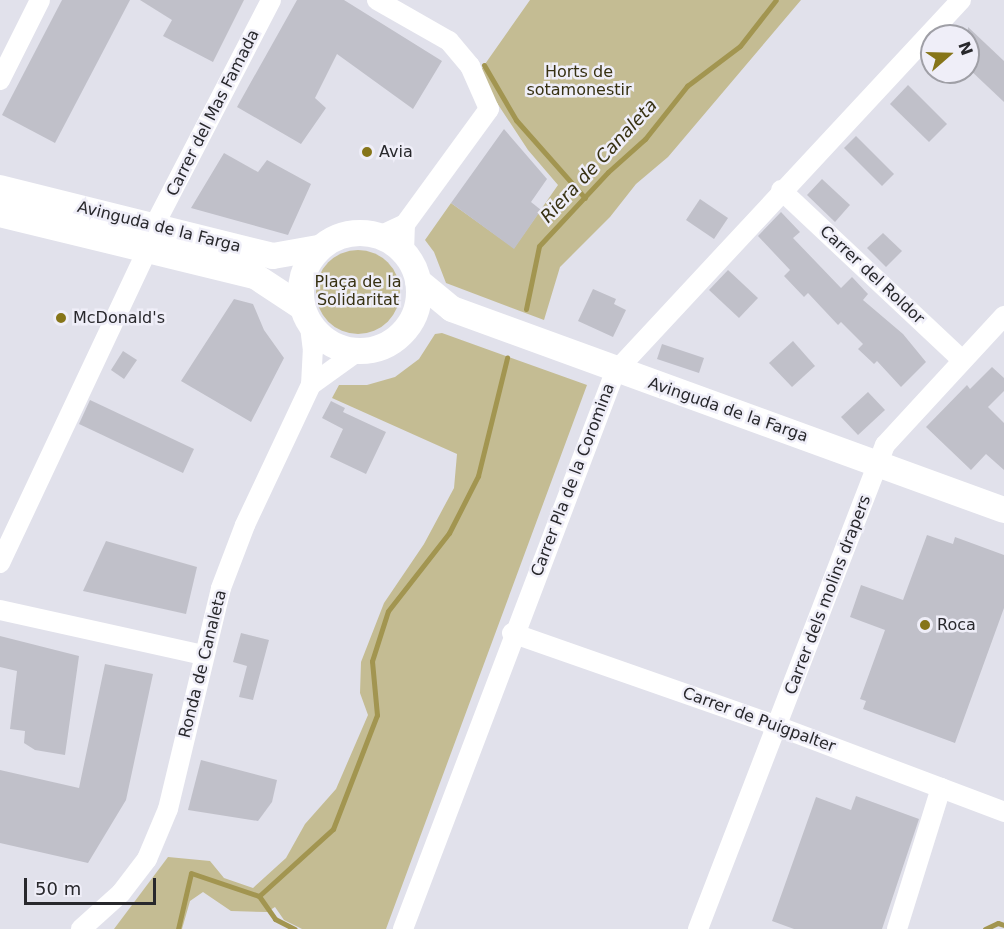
<!DOCTYPE html>
<html>
<head>
<meta charset="utf-8">
<style>
	body { margin:0 }
	#map { position:relative; width:1004px; height:929px; overflow:hidden; background:#e1e1eb; font-family:"DejaVu Sans",sans-serif }
	div>[style] { position:absolute }
	.green>* { inset:0; background:#c4bc93 }
	.round { border-radius:50% }
	.stream>* { height:5px; margin:-2.5px; padding:0 2.5px; transform-origin:2.5px; border-radius:2.5px; background:#a29550 }
	.building>* { inset:0; background:#c0c0c9 }
	.minor>* { height:20px; margin:-10px; padding:0 10px; transform-origin:10px; border-radius:10px; background:#fff }
	.tertiary>* { height:26px; margin:-13px; padding:0 13px; transform-origin:13px; border-radius:13px; background:#fff }
	.tertiary>.ring { margin:-13px; padding:0; box-sizing:content-box; background:none; border:26px solid #fff; border-radius:50% }
	.dots>* { width:16px; height:16px; translate:-50% -50%; box-sizing:border-box; border:3px solid #efeef8; border-radius:50% }
	span { translate:-50% -50%; white-space:nowrap; text-align:center; line-height:1.15; -webkit-text-stroke:5px #efeef8; paint-order:stroke }
	.park-label { font-size:16px; color:#373112 }
	.street-label { font-size:16px; color:#28282c }
	.poi-label { font-size:16px; color:#28282c }
	.left { translate:0 -50%; text-align:left }
	.water-label { font-size:18px; color:#383213; font-style:italic }
	.north { position:absolute; left:920px; top:24px; width:60px; height:60px; box-sizing:border-box; background:#efeef8; border:2px solid #9f9fa6; border-radius:50%; rotate:70deg; font-size:16px; font-weight:700; line-height:24px; text-align:center; color:#28282c }
	.north::after { content:''; display:block; margin:auto; width:21px; height:27px; background:#867519; clip-path:polygon(50% 0,100% 100%,50% 72%,0 100%) }
	.scale { position:absolute; left:24px; top:878px; width:132px; height:27px; box-sizing:border-box; border:3px solid #28282c; border-top:0; padding-left:8px; font-size:18px; line-height:21px; white-space:nowrap; color:#28282c; -webkit-text-stroke:4px #efeef8; paint-order:stroke }
</style>
</head>
<body>
<div id="map">
	<div class="green">
		<div style="clip-path:polygon(530px 0,801px 0,668px 157px,636px 184px,610px 217px,560px 267px,544px 320px,446px 283px,434px 252px,425px 240px,451px 203px,514px 248px,558px 185px,528px 150px,478px 74px)"></div>
		<div class="round" style="left:316px;top:250px;width:84px;height:84px"></div>
		<div style="clip-path:polygon(442px 333px,587px 385px,386px 929px,302px 929px,284px 920px,275px 907px,267px 912px,231px 911px,203px 892px,190px 901px,182px 929px,114px 929px,168px 857px,210px 861px,224px 878px,253px 888px,286px 858px,305px 824px,336px 789px,368px 715px,360px 693px,361px 662px,384px 603px,424px 544px,454px 488px,457px 454px,332px 398px,339px 385px,367px 385px,395px 377px,419px 359px,435px 334px)"></div>
	</div>
	<div class="stream">
		<div style="left:484px;top:65px;width:64px;rotate:59.8deg"></div>
		<div style="left:516px;top:120px;width:104px;rotate:48.5deg"></div>
		<div style="left:526px;top:309px;width:64px;rotate:-78.3deg"></div>
		<div style="left:539px;top:246px;width:101px;rotate:-47deg"></div>
		<div style="left:608px;top:172px;width:50px;rotate:-41.7deg"></div>
		<div style="left:645px;top:139px;width:68px;rotate:-51.6deg"></div>
		<div style="left:687px;top:86px;width:66px;rotate:-37deg"></div>
		<div style="left:740px;top:46px;width:58px;rotate:-52deg"></div>
		<div style="left:259px;top:896px;width:28px;rotate:55deg"></div>
		<div style="left:275px;top:919px;width:22px;rotate:27deg"></div>
		<div style="left:178px;top:929px;width:57px;rotate:-76.9deg"></div>
		<div style="left:191px;top:873px;width:72px;rotate:18.7deg"></div>
		<div style="left:259px;top:896px;width:100px;rotate:-42.2deg"></div>
		<div style="left:333px;top:829px;width:122px;rotate:-68.9deg"></div>
		<div style="left:377px;top:715px;width:54px;rotate:-95.3deg"></div>
		<div style="left:372px;top:661px;width:52px;rotate:-72.3deg"></div>
		<div style="left:388px;top:611px;width:99px;rotate:-52deg"></div>
		<div style="left:449px;top:533px;width:64px;rotate:-63deg"></div>
		<div style="left:478px;top:476px;width:122px;rotate:-76.2deg"></div>
		<div style="left:985px;top:929px;width:14px;rotate:-25deg"></div>
		<div style="left:998px;top:923px;width:6px;rotate:18deg"></div>
	</div>
	<div class="building">
		<div style="clip-path:polygon(62px 0,130px 0,55px 143px,2px 115px)"></div>
		<div style="clip-path:polygon(140px 0,244px 0,213px 62px,163px 36px,172px 20px)"></div>
		<div style="clip-path:polygon(297px 0,344px 0,442px 61px,413px 109px,337px 54px,315px 98px,326px 108px,301px 144px,237px 107px)"></div>
		<div style="clip-path:polygon(968px 27px,1004px 61px,1004px 102px,968px 68px)"></div>
		<div style="clip-path:polygon(908px 85px,947px 124px,929px 142px,890px 104px)"></div>
		<div style="clip-path:polygon(504px 129px,547px 179px,531px 202px,541px 210px,514px 249px,451px 203px)"></div>
		<div style="clip-path:polygon(856px 136px,894px 174px,882px 186px,844px 148px)"></div>
		<div style="clip-path:polygon(224px 153px,258px 172px,267px 160px,311px 184px,288px 235px,191px 208px)"></div>
		<div style="clip-path:polygon(822px 179px,850px 205px,835px 222px,807px 195px)"></div>
		<div style="clip-path:polygon(700px 199px,728px 218px,714px 239px,686px 220px)"></div>
		<div style="clip-path:polygon(781px 212px,800px 232px,793px 238px,841px 288px,852px 277px,868px 294px,863px 300px,903px 334px,926px 362px,901px 387px,877px 361px,874px 364px,858px 349px,863px 344px,841px 322px,838px 325px,808px 293px,804px 297px,784px 276px,790px 270px,758px 236px)"></div>
		<div style="clip-path:polygon(883px 233px,902px 251px,886px 267px,867px 248px)"></div>
		<div style="clip-path:polygon(728px 270px,758px 298px,739px 318px,709px 290px)"></div>
		<div style="clip-path:polygon(593px 289px,616px 299px,614px 304px,626px 310px,613px 337px,578px 321px)"></div>
		<div style="clip-path:polygon(234px 299px,253px 304px,264px 330px,284px 358px,251px 422px,181px 381px)"></div>
		<div style="clip-path:polygon(793px 341px,815px 366px,792px 387px,769px 363px)"></div>
		<div style="clip-path:polygon(662px 344px,704px 358px,699px 373px,657px 359px)"></div>
		<div style="clip-path:polygon(123px 351px,137px 360px,124px 379px,111px 370px)"></div>
		<div style="clip-path:polygon(992px 367px,1004px 378px,1004px 391px,988px 407px,1004px 423px,1004px 470px,986px 454px,971px 470px,926px 427px,967px 385px,970px 389px)"></div>
		<div style="clip-path:polygon(868px 392px,885px 410px,858px 435px,841px 417px)"></div>
		<div style="clip-path:polygon(90px 400px,194px 449px,183px 473px,79px 424px)"></div>
		<div style="clip-path:polygon(331px 401px,345px 408px,343px 412px,386px 432px,366px 474px,330px 457px,343px 429px,322px 418px)"></div>
		<div style="clip-path:polygon(927px 535px,953px 544px,955px 537px,1004px 555px,1004px 608px,955px 743px,863px 709px,866px 701px,860px 699px,885px 630px,850px 617px,861px 585px,903px 600px)"></div>
		<div style="clip-path:polygon(106px 541px,197px 567px,186px 614px,83px 591px)"></div>
		<div style="clip-path:polygon(241px 633px,269px 640px,253px 700px,239px 697px,247px 666px,233px 662px)"></div>
		<div style="clip-path:polygon(0 636px,79px 656px,65px 755px,35px 750px,24px 743px,25px 731px,10px 729px,17px 671px,0 667px)"></div>
		<div style="clip-path:polygon(105px 664px,153px 674px,126px 800px,88px 863px,0 843px,0 770px,79px 788px)"></div>
		<div style="clip-path:polygon(201px 760px,277px 780px,272px 802px,258px 821px,188px 810px)"></div>
		<div style="clip-path:polygon(856px 796px,919px 819px,882px 929px,794px 929px,772px 921px,816px 797px,851px 810px)"></div>
	</div>
	<div class="minor">
		<div style="left:377px;top:0;width:83px;rotate:29.7deg"></div>
		<div style="left:449px;top:41px;width:33px;rotate:50deg"></div>
		<div style="left:470px;top:66px;width:47px;rotate:66.2deg"></div>
		<div style="left:489px;top:109px;width:142px;rotate:126.1deg"></div>
		<div style="left:405px;top:224px;width:29px;rotate:155deg"></div>
		<div style="left:0;top:80px;width:89px;rotate:-63.4deg"></div>
		<div style="left:781px;top:190px;width:248px;rotate:43.2deg"></div>
		<div style="left:154px;top:226px;width:254px;rotate:-62.6deg"></div>
		<div style="left:404px;top:252px;width:28px;rotate:-88deg"></div>
		<div style="left:311px;top:385px;width:57px;rotate:-35.7deg"></div>
		<div style="left:0;top:563px;width:345px;rotate:-64.8deg"></div>
		<div style="left:0;top:610px;width:208px;rotate:12.5deg"></div>
		<div style="left:512px;top:633px;width:281px;rotate:19.3deg"></div>
		<div style="left:777px;top:726px;width:243px;rotate:20.7deg"></div>
		<div style="left:81px;top:929px;width:54px;rotate:-42deg"></div>
		<div style="left:121px;top:893px;width:43px;rotate:-52.6deg"></div>
		<div style="left:147px;top:859px;width:54px;rotate:-67.2deg"></div>
		<div style="left:168px;top:809px;width:227px;rotate:-76.5deg"></div>
		<div style="left:221px;top:588px;width:67px;rotate:-69.1deg"></div>
		<div style="left:245px;top:525px;width:155px;rotate:-64.8deg"></div>
		<div style="left:311px;top:385px;width:34px;rotate:-87deg"></div>
		<div style="left:313px;top:351px;width:26px;rotate:-97deg"></div>
		<div style="left:403px;top:929px;width:596px;rotate:-69.16deg"></div>
		<div style="left:615px;top:372px;width:508px;rotate:-47.07deg"></div>
		<div style="left:698px;top:929px;width:519px;rotate:-68.88deg"></div>
		<div style="left:885px;top:445px;width:176px;rotate:-47.3deg"></div>
		<div style="left:897px;top:929px;width:148px;rotate:-72.7deg"></div>
	</div>
	<div class="tertiary">
		<div style="left:0;top:188px;width:281px;rotate:14deg"></div>
		<div style="left:273px;top:256px;width:47px;rotate:-9.9deg"></div>
		<div style="left:0;top:214px;width:262px;rotate:13.7deg"></div>
		<div style="left:255px;top:276px;width:56px;rotate:33.4deg"></div>
		<div class="ring" style="left:301px;top:233px;width:92px;height:92px"></div>
		<div style="left:418px;top:281px;width:44px;rotate:39.5deg"></div>
		<div style="left:452px;top:309px;width:587px;rotate:20.01deg"></div>
	</div>
	<div class="dots">
		<div style="left:367px;top:152px;background:#867519"></div>
		<div style="left:61px;top:318px;background:#867519"></div>
		<div style="left:925px;top:625px;background:#867519"></div>
	</div>
	<div class="park-label">
		<span style="left:579px;top:81px">Horts de<br>sotamonestir</span>
		<span style="left:358px;top:291px">Plaça de la<br>Solidaritat</span>
	</div>
	<div class="street-label">
		<span style="left:213px;top:113px;rotate:-63deg">Carrer del Mas Famada</span>
		<span style="left:159px;top:227px;rotate:14deg">Avinguda de la Farga</span>
		<span style="left:872px;top:275px;rotate:43deg">Carrer del Roldor</span>
		<span style="left:728px;top:410px;rotate:19deg">Avinguda de la Farga</span>
		<span style="left:573px;top:480px;rotate:-69deg">Carrer Pla de la Coromina</span>
		<span style="left:828px;top:595px;rotate:-69deg">Carrer dels molins drapers</span>
		<span style="left:203px;top:664px;rotate:-76deg">Ronda de Canaleta</span>
		<span style="left:759px;top:720px;rotate:20deg">Carrer de Puigpalter</span>
	</div>
	<div class="poi-label">
		<span class="left" style="left:379px;top:152px">Avia</span>
		<span class="left" style="left:73px;top:318px">McDonald's</span>
		<span class="left" style="left:937px;top:625px">Roca</span>
	</div>
	<div class="water-label">
		<span style="left:599px;top:161px;rotate:-47deg">Riera de Canaleta</span>
	</div>
	<div class="north">N</div>
	<div class="scale">50 m</div>
</div>
</body>
</html>
